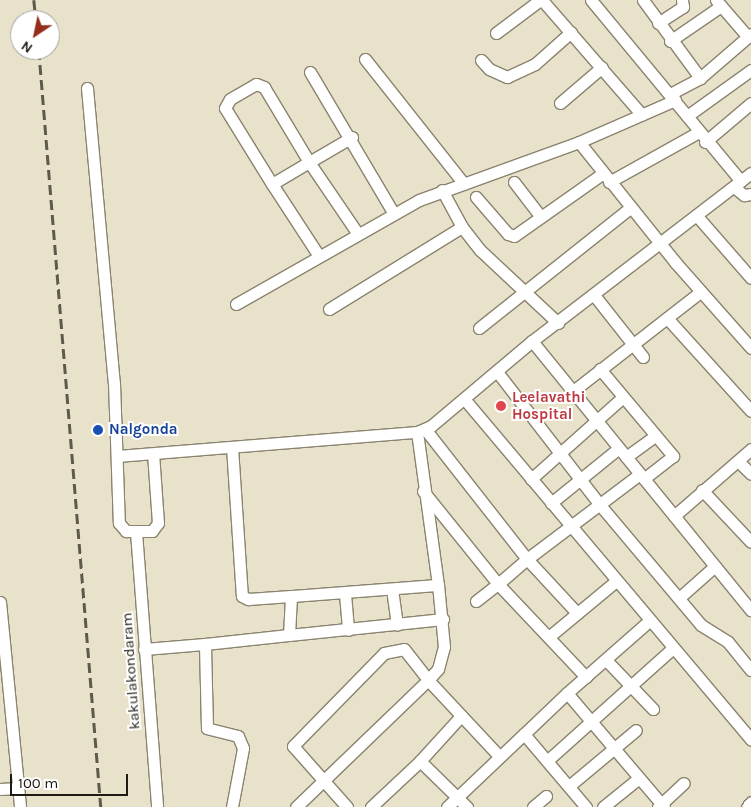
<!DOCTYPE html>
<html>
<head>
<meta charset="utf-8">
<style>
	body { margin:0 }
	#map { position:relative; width:751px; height:807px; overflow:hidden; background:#e9e2cb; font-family:Karla,sans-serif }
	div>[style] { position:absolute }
	.roads { filter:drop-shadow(1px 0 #8a836e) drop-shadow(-1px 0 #8a836e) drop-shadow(0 1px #8a836e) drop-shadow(0 -1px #8a836e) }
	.minor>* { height:11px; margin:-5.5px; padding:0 5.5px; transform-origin:5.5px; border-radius:5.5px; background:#fff }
	.rail>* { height:2.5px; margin-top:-1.25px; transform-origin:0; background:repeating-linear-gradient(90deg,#5d5a4c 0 10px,transparent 0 15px) }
	.dots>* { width:14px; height:14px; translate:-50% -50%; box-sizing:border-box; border:2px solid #fff; border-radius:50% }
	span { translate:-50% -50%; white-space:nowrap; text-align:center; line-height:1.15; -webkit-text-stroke:4px #fff; paint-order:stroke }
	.health-label { font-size:15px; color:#be3a42; font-weight:700 }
	.left { translate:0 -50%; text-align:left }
	.transit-label { font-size:15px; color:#164399; font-weight:700 }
	.street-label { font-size:15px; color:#1c1a11 }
	.north { position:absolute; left:10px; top:10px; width:50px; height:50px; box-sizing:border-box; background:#fff; border:1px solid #a4a3a0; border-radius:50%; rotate:214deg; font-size:14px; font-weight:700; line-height:20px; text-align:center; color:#1c1a11 }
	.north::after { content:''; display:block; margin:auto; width:18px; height:22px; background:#962c1b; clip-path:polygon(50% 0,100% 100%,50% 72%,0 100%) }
	.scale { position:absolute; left:10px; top:774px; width:118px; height:22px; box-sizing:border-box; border:2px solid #1c1a11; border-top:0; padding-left:6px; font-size:15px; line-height:18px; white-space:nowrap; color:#1c1a11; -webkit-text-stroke:4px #fff; paint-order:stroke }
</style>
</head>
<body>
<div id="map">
	<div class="roads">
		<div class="minor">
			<div style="left:542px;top:0;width:152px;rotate:49deg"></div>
			<div style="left:591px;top:0;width:235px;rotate:50.4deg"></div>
			<div style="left:643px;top:0;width:97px;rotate:53.8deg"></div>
			<div style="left:716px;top:0;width:49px;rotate:49.1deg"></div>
			<div style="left:658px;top:23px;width:30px;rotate:-33deg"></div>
			<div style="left:683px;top:7px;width:7px;rotate:-98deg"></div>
			<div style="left:496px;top:33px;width:55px;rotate:-36.9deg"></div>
			<div style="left:670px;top:41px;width:62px;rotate:-34.5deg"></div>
			<div style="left:365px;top:59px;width:159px;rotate:51.6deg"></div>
			<div style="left:481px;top:60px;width:12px;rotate:48deg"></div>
			<div style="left:489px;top:69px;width:20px;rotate:24deg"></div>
			<div style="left:507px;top:77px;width:31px;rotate:-25deg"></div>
			<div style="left:535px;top:64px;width:48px;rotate:-41.6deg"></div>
			<div style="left:310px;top:72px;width:165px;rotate:59.4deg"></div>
			<div style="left:87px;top:88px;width:296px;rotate:84.8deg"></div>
			<div style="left:114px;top:383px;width:140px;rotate:88deg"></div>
			<div style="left:119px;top:523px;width:11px;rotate:49deg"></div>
			<div style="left:126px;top:531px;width:26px"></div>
			<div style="left:152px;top:531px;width:10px;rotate:-53deg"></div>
			<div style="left:158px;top:523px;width:69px;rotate:-94.1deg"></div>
			<div style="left:670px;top:94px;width:34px;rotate:-28deg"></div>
			<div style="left:700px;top:78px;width:67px;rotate:-40.8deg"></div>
			<div style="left:560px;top:103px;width:55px;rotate:-40.6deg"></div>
			<div style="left:687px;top:116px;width:79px;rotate:-35.7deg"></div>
			<div style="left:352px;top:137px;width:50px;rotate:149.8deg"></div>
			<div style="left:309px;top:162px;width:43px;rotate:149.3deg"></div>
			<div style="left:272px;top:184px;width:89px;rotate:-121.7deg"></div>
			<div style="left:225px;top:108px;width:10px;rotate:-61deg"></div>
			<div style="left:230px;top:99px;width:30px;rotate:-30deg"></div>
			<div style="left:256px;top:84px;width:9px;rotate:21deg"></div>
			<div style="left:264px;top:87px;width:87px;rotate:59deg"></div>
			<div style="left:309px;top:162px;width:87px;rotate:55.8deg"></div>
			<div style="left:579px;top:142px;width:154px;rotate:51.3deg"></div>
			<div style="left:675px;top:262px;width:115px;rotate:48.5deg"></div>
			<div style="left:705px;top:142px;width:60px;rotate:-40.3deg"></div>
			<div style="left:514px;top:182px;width:44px;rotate:52.4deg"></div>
			<div style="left:609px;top:182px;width:103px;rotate:-29.1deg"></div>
			<div style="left:272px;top:184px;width:86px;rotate:56.9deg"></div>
			<div style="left:734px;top:187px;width:13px;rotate:39deg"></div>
			<div style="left:744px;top:195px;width:7px;rotate:-8deg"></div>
			<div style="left:442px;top:190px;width:42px;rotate:61.6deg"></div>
			<div style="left:462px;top:227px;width:29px;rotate:52deg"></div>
			<div style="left:480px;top:250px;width:107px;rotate:43.1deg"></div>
			<div style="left:476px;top:197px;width:49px;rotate:49.1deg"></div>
			<div style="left:508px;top:234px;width:6px;rotate:18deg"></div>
			<div style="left:514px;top:236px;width:108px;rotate:-35.2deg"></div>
			<div style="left:697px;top:216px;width:82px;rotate:48.9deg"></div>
			<div style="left:594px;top:295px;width:79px;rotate:51.7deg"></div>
			<div style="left:236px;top:304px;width:210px;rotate:-29.6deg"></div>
			<div style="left:419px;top:200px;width:170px;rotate:-19.9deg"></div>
			<div style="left:579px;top:142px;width:105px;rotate:-23.6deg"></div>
			<div style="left:329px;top:309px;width:156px;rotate:-31.7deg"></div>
			<div style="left:667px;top:318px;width:125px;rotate:47.9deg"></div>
			<div style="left:479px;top:328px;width:193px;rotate:-38.5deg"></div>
			<div style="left:532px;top:341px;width:347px;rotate:50.9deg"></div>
			<div style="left:600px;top:369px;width:114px;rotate:50deg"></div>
			<div style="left:673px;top:456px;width:37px;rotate:142deg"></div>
			<div style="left:498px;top:373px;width:167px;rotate:52.3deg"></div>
			<div style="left:600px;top:505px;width:157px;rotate:49.9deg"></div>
			<div style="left:701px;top:625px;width:32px;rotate:32deg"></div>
			<div style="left:728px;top:642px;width:36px;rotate:51deg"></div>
			<div style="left:573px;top:391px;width:161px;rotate:-37.9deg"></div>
			<div style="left:466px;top:401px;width:443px;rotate:49.9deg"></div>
			<div style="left:425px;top:429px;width:165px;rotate:51.9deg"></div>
			<div style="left:527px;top:559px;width:141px;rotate:-37deg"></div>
			<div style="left:232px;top:447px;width:149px;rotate:86.2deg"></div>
			<div style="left:242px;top:596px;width:7px;rotate:27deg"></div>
			<div style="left:248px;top:599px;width:43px;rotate:-4deg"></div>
			<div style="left:117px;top:456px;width:301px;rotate:-4.6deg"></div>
			<div style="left:417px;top:432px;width:15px;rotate:-23deg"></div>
			<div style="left:431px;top:426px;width:132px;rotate:-40.1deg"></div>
			<div style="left:532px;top:341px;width:276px;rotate:-37.5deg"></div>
			<div style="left:626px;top:457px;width:36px;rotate:-36deg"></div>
			<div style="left:738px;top:461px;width:18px;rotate:45deg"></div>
			<div style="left:531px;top:479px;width:123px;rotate:-41.7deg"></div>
			<div style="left:702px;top:490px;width:71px;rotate:46.7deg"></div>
			<div style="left:423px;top:491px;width:119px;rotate:51.1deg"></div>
			<div style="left:498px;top:584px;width:38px;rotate:-41deg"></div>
			<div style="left:527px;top:559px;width:74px;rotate:47.2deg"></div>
			<div style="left:551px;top:503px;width:87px;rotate:-39deg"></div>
			<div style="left:674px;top:516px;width:102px;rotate:-41deg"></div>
			<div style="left:136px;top:532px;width:276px;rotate:85.6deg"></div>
			<div style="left:392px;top:589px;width:36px;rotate:82deg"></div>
			<div style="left:345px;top:594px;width:36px;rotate:85deg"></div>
			<div style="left:679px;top:598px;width:48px;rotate:-41.6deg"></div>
			<div style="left:476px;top:601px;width:28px;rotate:-38deg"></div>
			<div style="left:498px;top:584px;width:128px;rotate:46.6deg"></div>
			<div style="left:0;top:602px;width:206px;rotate:84.4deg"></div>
			<div style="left:649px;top:621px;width:109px;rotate:138.7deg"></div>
			<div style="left:567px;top:693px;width:150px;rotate:49.6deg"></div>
			<div style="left:289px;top:635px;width:155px;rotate:-5.9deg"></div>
			<div style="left:551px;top:635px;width:85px;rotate:-39.7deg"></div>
			<div style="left:144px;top:649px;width:61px;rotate:-4.7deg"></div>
			<div style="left:606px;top:660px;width:68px;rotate:46.2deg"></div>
			<div style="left:524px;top:734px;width:59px;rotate:-43.6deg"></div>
			<div style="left:548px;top:760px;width:168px;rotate:-41.9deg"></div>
			<div style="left:420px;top:761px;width:61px;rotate:-47.7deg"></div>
			<div style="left:569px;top:786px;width:87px;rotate:-39.9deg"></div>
			<div style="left:0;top:789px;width:18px;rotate:-3deg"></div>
			<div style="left:232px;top:807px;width:60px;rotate:-79.4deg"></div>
			<div style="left:243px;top:748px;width:13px;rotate:-113deg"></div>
			<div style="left:238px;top:736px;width:32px;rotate:-166deg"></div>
			<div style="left:207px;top:728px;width:84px;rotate:-91.4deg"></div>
			<div style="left:205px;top:644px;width:84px;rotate:-6.1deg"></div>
			<div style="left:289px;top:635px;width:39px;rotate:-87deg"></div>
			<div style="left:291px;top:596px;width:147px;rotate:-4.3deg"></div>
			<div style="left:438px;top:585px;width:154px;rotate:-97.8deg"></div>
			<div style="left:296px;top:807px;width:183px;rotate:-43.9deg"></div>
			<div style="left:428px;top:680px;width:104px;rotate:46.9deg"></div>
			<div style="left:347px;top:807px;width:81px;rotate:-131.5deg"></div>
			<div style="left:293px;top:746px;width:130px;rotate:-45.6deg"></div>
			<div style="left:384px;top:653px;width:20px;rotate:-11deg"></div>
			<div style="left:404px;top:649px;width:39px;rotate:52deg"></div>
			<div style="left:428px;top:680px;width:15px;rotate:-48deg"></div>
			<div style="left:438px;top:669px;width:23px;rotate:-75deg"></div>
			<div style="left:444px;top:647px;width:62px;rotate:-95.5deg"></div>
			<div style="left:371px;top:807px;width:67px;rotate:-43.2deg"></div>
			<div style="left:420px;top:761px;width:66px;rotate:44.4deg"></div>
			<div style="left:447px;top:807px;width:106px;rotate:-43.5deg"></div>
			<div style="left:524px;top:734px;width:96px;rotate:49.7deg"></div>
			<div style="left:533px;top:807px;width:17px;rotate:-40deg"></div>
			<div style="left:603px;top:807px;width:46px;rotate:-38.9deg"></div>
			<div style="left:658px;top:807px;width:35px;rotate:-43deg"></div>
			<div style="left:747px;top:807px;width:6px;rotate:-51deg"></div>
		</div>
	</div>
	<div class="rail">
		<div style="left:34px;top:0;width:20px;rotate:84deg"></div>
		<div style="left:39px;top:50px;width:760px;rotate:85.32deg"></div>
	</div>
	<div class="dots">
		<div style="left:501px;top:406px;background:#e0444e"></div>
		<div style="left:98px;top:430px;background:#1a4fb4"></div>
	</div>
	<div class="health-label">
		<span class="left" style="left:512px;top:406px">Leelavathi<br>Hospital</span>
	</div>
	<div class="transit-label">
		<span class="left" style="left:109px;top:430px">Nalgonda</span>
	</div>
	<div class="street-label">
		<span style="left:131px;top:671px;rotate:-94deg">kakulakondaram</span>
	</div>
	<div class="north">N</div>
	<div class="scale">100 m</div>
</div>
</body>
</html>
